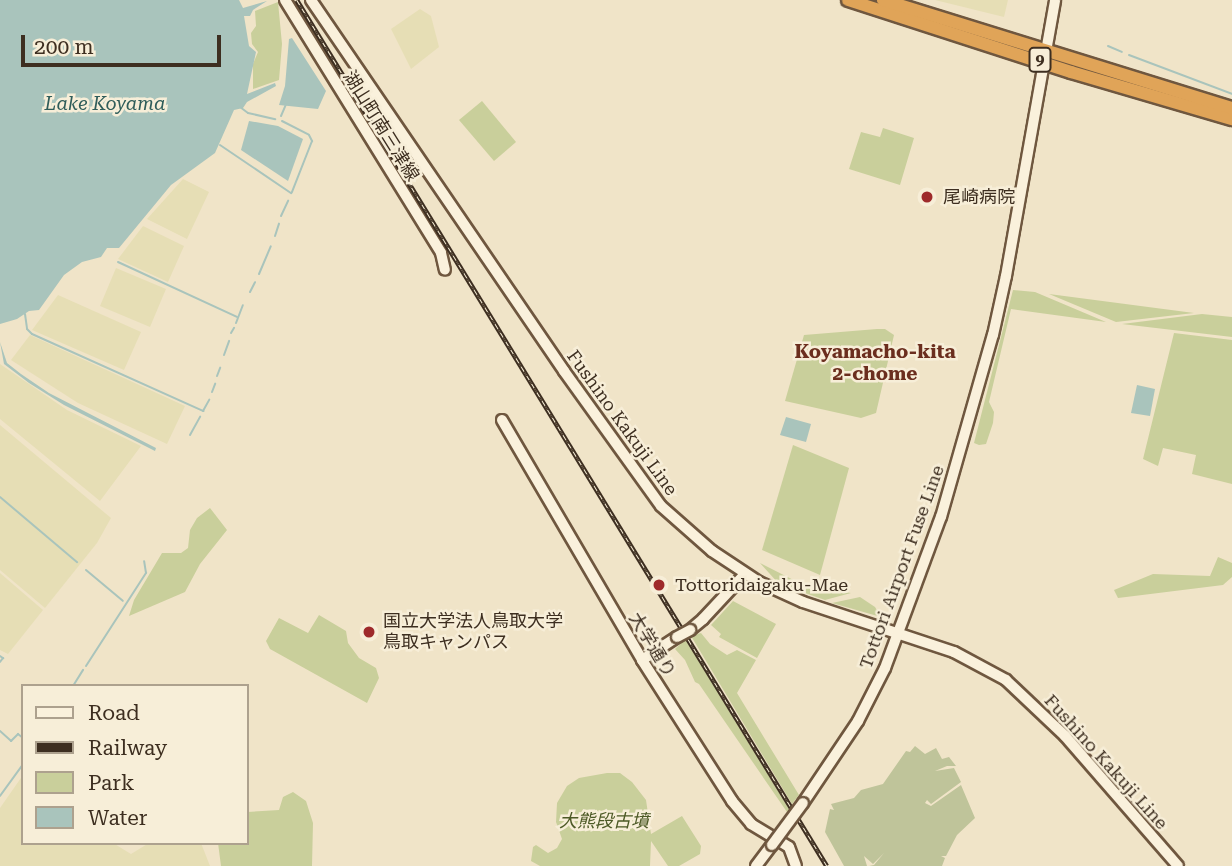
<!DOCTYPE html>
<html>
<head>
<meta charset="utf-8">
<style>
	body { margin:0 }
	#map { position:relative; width:1232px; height:866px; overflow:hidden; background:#f0e4c8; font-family:"Roboto Serif","Noto Sans JP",serif }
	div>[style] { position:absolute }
	.farmland>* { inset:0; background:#e6deb5 }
	.green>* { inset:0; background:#c9cf9b }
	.cemetery>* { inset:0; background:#bfc49a }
	.water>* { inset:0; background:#a9c4bc }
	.stream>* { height:2px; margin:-1px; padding:0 1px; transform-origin:1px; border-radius:1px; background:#a9c4bc }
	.roads { filter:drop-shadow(2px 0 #6f573f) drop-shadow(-2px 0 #6f573f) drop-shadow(0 2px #6f573f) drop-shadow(0 -2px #6f573f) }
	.secondary>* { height:10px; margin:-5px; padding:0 5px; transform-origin:5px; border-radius:5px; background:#faf1dc }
	.highway>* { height:12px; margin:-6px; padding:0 6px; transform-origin:6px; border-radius:6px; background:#e0a458 }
	.rail>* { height:4.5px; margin-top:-2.25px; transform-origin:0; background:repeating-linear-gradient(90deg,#f7eed8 0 5px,#3d2e20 0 10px); box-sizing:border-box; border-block:2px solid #3d2e20 }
	.bridges { filter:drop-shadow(2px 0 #6f573f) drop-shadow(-2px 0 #6f573f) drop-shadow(0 2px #6f573f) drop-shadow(0 -2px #6f573f) }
	.secondary-bridge>* { height:10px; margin:-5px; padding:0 5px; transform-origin:5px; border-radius:5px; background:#faf1dc }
	.dots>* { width:19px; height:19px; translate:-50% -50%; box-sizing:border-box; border:4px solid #f7eed8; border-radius:50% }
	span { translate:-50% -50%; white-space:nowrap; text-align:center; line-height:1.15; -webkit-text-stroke:5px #f7eed8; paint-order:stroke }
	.shield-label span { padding:2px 5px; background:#f7eed8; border:2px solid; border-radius:5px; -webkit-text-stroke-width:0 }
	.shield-label { font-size:16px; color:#3d2e20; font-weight:700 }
	.street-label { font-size:18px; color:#3d2e20 }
	.poi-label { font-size:18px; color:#3d2e20 }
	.left { translate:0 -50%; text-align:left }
	.park-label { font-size:18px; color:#4d5a26; font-style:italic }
	.water-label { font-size:19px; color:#2f5d5a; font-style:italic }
	.neighbourhood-label { font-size:19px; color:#6b2e1e; font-weight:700 }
	.legend { position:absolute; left:21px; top:684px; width:228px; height:161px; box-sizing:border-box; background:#f7eed8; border:2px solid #ada18e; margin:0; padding:9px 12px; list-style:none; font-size:21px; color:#3d2e20 }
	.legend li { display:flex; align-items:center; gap:14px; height:35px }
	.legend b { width:35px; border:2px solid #ada18e }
	.scale { position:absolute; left:21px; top:35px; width:200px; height:32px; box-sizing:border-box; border:4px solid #3d2e20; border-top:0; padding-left:9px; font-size:21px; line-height:24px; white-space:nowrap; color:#3d2e20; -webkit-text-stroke:5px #f7eed8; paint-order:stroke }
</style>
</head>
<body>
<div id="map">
	<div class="farmland">
		<div style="clip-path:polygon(935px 0,1008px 0,1004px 17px)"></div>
		<div style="clip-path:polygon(420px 9px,431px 16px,439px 47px,411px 69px,391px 29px)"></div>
		<div style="clip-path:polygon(183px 179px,209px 192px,187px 239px,147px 219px)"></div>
		<div style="clip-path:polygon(143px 226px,184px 246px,168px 282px,118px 259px)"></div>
		<div style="clip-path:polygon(116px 268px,166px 289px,150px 327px,100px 306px)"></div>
		<div style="clip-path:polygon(58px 295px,141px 332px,124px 370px,32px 330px)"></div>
		<div style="clip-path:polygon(30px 335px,185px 406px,167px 444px,78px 403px,11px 360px)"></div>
		<div style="clip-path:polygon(0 364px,67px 410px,141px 446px,100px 501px,0 419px)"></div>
		<div style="clip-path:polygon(0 425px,111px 518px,97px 543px,45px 608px,0 570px)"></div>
		<div style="clip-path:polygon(0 573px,43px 610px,8px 654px,0 650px)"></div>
		<div style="clip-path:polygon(23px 775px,23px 843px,113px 843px,131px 854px,149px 843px,201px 843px,210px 866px,0 866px,0 808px)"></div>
	</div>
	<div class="green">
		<div style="clip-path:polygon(278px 2px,282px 44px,279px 80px,253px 89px,253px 64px,258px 52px,252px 44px,251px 33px,256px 26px,255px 11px)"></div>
		<div style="clip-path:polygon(482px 101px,516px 142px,494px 161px,459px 120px)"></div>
		<div style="clip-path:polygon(883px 128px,914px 138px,900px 185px,849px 169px,861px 132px,880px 137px)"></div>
		<div style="clip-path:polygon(1013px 290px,1035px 292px,1106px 322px,1011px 309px,989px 402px,994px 412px,993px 423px,986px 444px,979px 445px,974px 443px)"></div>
		<div style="clip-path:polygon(1049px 294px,1194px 313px,1116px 322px)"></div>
		<div style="clip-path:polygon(1202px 314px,1232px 317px,1232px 337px,1122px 324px)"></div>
		<div style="clip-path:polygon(877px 329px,885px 329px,894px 335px,876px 413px,861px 418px,785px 401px,804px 335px)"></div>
		<div style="clip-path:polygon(1174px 333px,1232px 340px,1232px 484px,1192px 474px,1196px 455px,1163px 448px,1158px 466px,1143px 459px)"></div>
		<div style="clip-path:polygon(793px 445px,849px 468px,820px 575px,762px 550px)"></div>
		<div style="clip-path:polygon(210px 508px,227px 530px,200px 564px,185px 592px,129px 616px,134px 600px,162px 553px,181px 553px,188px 548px,190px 530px,197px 518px)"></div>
		<div style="clip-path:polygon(1218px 557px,1232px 563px,1232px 577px,1223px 585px,1118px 598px,1114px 590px,1153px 574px,1210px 576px)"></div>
		<div style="clip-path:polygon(760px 563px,817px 592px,818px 589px,851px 593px,825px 600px,779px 584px)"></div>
		<div style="clip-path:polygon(860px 597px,875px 607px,881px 617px,832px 603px)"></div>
		<div style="clip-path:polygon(733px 601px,776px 624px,757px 658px,719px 637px,721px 634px,711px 625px)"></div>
		<div style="clip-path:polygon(319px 615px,346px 631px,348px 643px,359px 658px,376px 668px,379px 678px,367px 703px,270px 649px,266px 641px,279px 618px,308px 633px)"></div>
		<div style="clip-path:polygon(701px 633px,710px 644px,727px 655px,737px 650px,756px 660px,737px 693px,799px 795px,792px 804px,691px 636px)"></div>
		<div style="clip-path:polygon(686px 639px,789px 809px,787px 812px,699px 684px,695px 682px,685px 660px,675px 649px)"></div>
		<div style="clip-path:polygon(607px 773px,620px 773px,632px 782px,646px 800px,651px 834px,682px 816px,701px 846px,700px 854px,679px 866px,668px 866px,651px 841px,650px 866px,540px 866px,531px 861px,533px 847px,536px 845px,548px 853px,557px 848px,562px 839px,556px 822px,557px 803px,567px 786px,579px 778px)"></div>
		<div style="clip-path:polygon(293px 792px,306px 801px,313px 823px,312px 866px,221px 866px,218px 843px,247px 843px,247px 812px,279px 810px,283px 797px)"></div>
	</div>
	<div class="cemetery">
		<div style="clip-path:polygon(915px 746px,925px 754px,936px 748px,942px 759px,949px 757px,956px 766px,947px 766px,935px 771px,954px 768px,961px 782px,931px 804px,927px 800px,925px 803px,931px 806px,961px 785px,975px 818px,957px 835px,946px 856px,941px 856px,945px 858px,942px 866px,869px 866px,874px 865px,884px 853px,873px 864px,864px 856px,867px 866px,844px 866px,825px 832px,830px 809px,834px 810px,831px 804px,854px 798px,861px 790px,883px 784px,906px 751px,910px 752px)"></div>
	</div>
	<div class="water">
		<div style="clip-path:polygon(0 0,239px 0,243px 8px,267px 1px,253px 10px,250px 16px,244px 16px,249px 46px,256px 52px,247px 94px,275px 83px,276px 86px,247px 102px,243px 108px,234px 110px,215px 153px,171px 185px,119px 248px,107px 248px,101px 257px,82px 262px,64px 275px,39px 310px,29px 311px,17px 319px,0 324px)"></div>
		<div style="clip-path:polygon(292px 38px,326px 91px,318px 109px,279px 105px,285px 86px,289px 39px)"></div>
		<div style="clip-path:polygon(249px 121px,278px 126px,303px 139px,288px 181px,241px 150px)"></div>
		<div style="clip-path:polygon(0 342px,7px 363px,21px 374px,49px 393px,156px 448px,155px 451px,64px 405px,29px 383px,4px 364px)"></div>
		<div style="clip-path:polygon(1137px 385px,1155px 389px,1150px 416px,1131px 413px)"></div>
		<div style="clip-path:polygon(786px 417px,811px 424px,806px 442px,780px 435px)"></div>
	</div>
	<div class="stream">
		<div style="left:1108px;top:46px;width:15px;rotate:23deg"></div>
		<div style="left:1129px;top:55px;width:110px;rotate:20.7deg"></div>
		<div style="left:240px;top:107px;width:10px;rotate:37deg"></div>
		<div style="left:248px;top:113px;width:28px;rotate:13deg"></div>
		<div style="left:281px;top:116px;width:13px;rotate:-67deg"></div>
		<div style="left:282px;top:121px;width:30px;rotate:27deg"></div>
		<div style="left:309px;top:135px;width:7px;rotate:63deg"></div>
		<div style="left:312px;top:141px;width:55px;rotate:111.4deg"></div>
		<div style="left:220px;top:145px;width:86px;rotate:34.1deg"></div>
		<div style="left:281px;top:216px;width:17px;rotate:-65deg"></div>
		<div style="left:275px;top:236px;width:13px;rotate:-72deg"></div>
		<div style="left:118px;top:262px;width:131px;rotate:24.8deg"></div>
		<div style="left:259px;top:274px;width:30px;rotate:-67deg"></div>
		<div style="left:250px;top:292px;width:11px;rotate:-63deg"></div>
		<div style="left:25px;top:314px;width:15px;rotate:82deg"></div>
		<div style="left:27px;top:329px;width:7px;rotate:45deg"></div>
		<div style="left:32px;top:334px;width:188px;rotate:24.2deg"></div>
		<div style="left:203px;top:411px;width:13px;rotate:-61deg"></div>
		<div style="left:236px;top:323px;width:19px;rotate:-69deg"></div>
		<div style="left:231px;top:333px;width:6px;rotate:-59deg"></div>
		<div style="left:224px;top:355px;width:15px;rotate:-70deg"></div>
		<div style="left:217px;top:376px;width:9px;rotate:-69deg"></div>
		<div style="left:212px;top:392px;width:9px;rotate:-69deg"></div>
		<div style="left:190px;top:435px;width:21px;rotate:-61deg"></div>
		<div style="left:0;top:497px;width:101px;rotate:40.2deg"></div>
		<div style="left:86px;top:570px;width:48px;rotate:40deg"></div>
		<div style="left:0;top:656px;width:4px;rotate:34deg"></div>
		<div style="left:3px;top:658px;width:5px;rotate:127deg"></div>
		<div style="left:86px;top:666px;width:111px;rotate:-57.2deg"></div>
		<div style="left:146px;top:573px;width:12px;rotate:-99deg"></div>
		<div style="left:73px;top:686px;width:19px;rotate:-58deg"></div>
		<div style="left:0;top:731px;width:15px;rotate:42deg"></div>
		<div style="left:11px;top:741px;width:10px;rotate:-45deg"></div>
		<div style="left:18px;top:734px;width:6px;rotate:39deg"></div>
		<div style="left:0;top:796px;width:39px;rotate:-54deg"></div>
	</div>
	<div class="roads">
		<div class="secondary">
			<div style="left:285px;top:0;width:297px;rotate:58.3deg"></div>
			<div style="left:441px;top:253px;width:17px;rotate:77deg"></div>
			<div style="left:311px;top:0;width:449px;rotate:55.7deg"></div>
			<div style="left:564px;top:371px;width:166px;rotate:54.3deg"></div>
			<div style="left:661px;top:506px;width:68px;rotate:41.4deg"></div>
			<div style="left:712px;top:551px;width:56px;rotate:33.4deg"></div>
			<div style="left:759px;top:582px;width:48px;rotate:24.4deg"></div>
			<div style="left:803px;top:602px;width:159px;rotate:18.3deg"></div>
			<div style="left:954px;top:652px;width:59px;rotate:28.3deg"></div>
			<div style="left:1006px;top:680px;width:81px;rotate:43.5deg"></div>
			<div style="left:1065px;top:736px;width:172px;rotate:49deg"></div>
			<div style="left:502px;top:420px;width:278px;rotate:59.7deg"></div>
			<div style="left:642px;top:660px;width:167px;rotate:57.4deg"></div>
			<div style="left:732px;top:801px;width:30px;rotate:50deg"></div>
			<div style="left:751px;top:824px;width:44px;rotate:31.2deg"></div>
			<div style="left:789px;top:847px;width:20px;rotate:70deg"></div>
			<div style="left:690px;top:630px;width:17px;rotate:-40deg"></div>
			<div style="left:703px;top:619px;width:60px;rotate:-47deg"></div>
			<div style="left:642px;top:660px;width:42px;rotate:-33.3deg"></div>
			<div style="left:803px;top:803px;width:99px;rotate:-56.1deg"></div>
			<div style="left:858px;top:721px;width:59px;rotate:-63deg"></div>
			<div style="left:885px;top:668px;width:161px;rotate:-69.7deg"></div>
			<div style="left:941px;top:517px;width:189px;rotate:-74.1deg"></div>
			<div style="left:993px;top:335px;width:60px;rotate:-77.6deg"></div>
			<div style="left:1006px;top:276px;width:280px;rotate:-79.9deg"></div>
			<div style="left:756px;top:866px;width:26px;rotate:-53deg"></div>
		</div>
		<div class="highway">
			<div style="left:848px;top:0;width:234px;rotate:17.9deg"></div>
			<div style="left:1071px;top:72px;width:168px;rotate:16.3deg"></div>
			<div style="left:883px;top:0;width:365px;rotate:17.2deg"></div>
		</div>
	</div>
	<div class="rail">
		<div style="left:297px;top:0;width:1015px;rotate:58.53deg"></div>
	</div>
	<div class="bridges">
		<div class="secondary-bridge">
			<div style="left:677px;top:637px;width:15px;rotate:-28deg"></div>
			<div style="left:772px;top:845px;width:52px;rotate:-53.6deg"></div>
		</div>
	</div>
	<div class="dots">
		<div style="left:927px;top:197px;background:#9e2a2b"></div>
		<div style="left:659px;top:585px;background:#9e2a2b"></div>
		<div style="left:369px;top:632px;background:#9e2a2b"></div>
	</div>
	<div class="shield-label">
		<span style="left:1040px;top:60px">9</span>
	</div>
	<div class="street-label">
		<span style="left:381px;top:126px;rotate:58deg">湖山町南三津線</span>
		<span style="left:622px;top:423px;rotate:54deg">Fushino Kakuji Line</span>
		<span style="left:902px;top:567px;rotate:-70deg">Tottori Airport Fuse Line</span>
		<span style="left:652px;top:645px;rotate:59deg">大学通り</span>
		<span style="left:1106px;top:762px;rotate:48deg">Fushino Kakuji Line</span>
	</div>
	<div class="poi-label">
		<span class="left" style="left:943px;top:197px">尾崎病院</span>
		<span class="left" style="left:675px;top:585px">Tottoridaigaku-Mae</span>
		<span class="left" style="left:383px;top:632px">国立大学法人鳥取大学<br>鳥取キャンパス</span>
	</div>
	<div class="park-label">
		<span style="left:604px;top:821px">大熊段古墳</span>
	</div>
	<div class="water-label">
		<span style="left:105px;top:104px">Lake Koyama</span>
	</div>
	<div class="neighbourhood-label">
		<span style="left:875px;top:363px">Koyamacho-kita<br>2-chome</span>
	</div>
	<ul class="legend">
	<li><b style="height:9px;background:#faf1dc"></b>Road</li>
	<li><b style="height:9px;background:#3d2e20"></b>Railway</li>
	<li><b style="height:19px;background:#c9cf9b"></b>Park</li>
	<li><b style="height:19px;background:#a9c4bc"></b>Water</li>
	</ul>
	<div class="scale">200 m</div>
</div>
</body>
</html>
